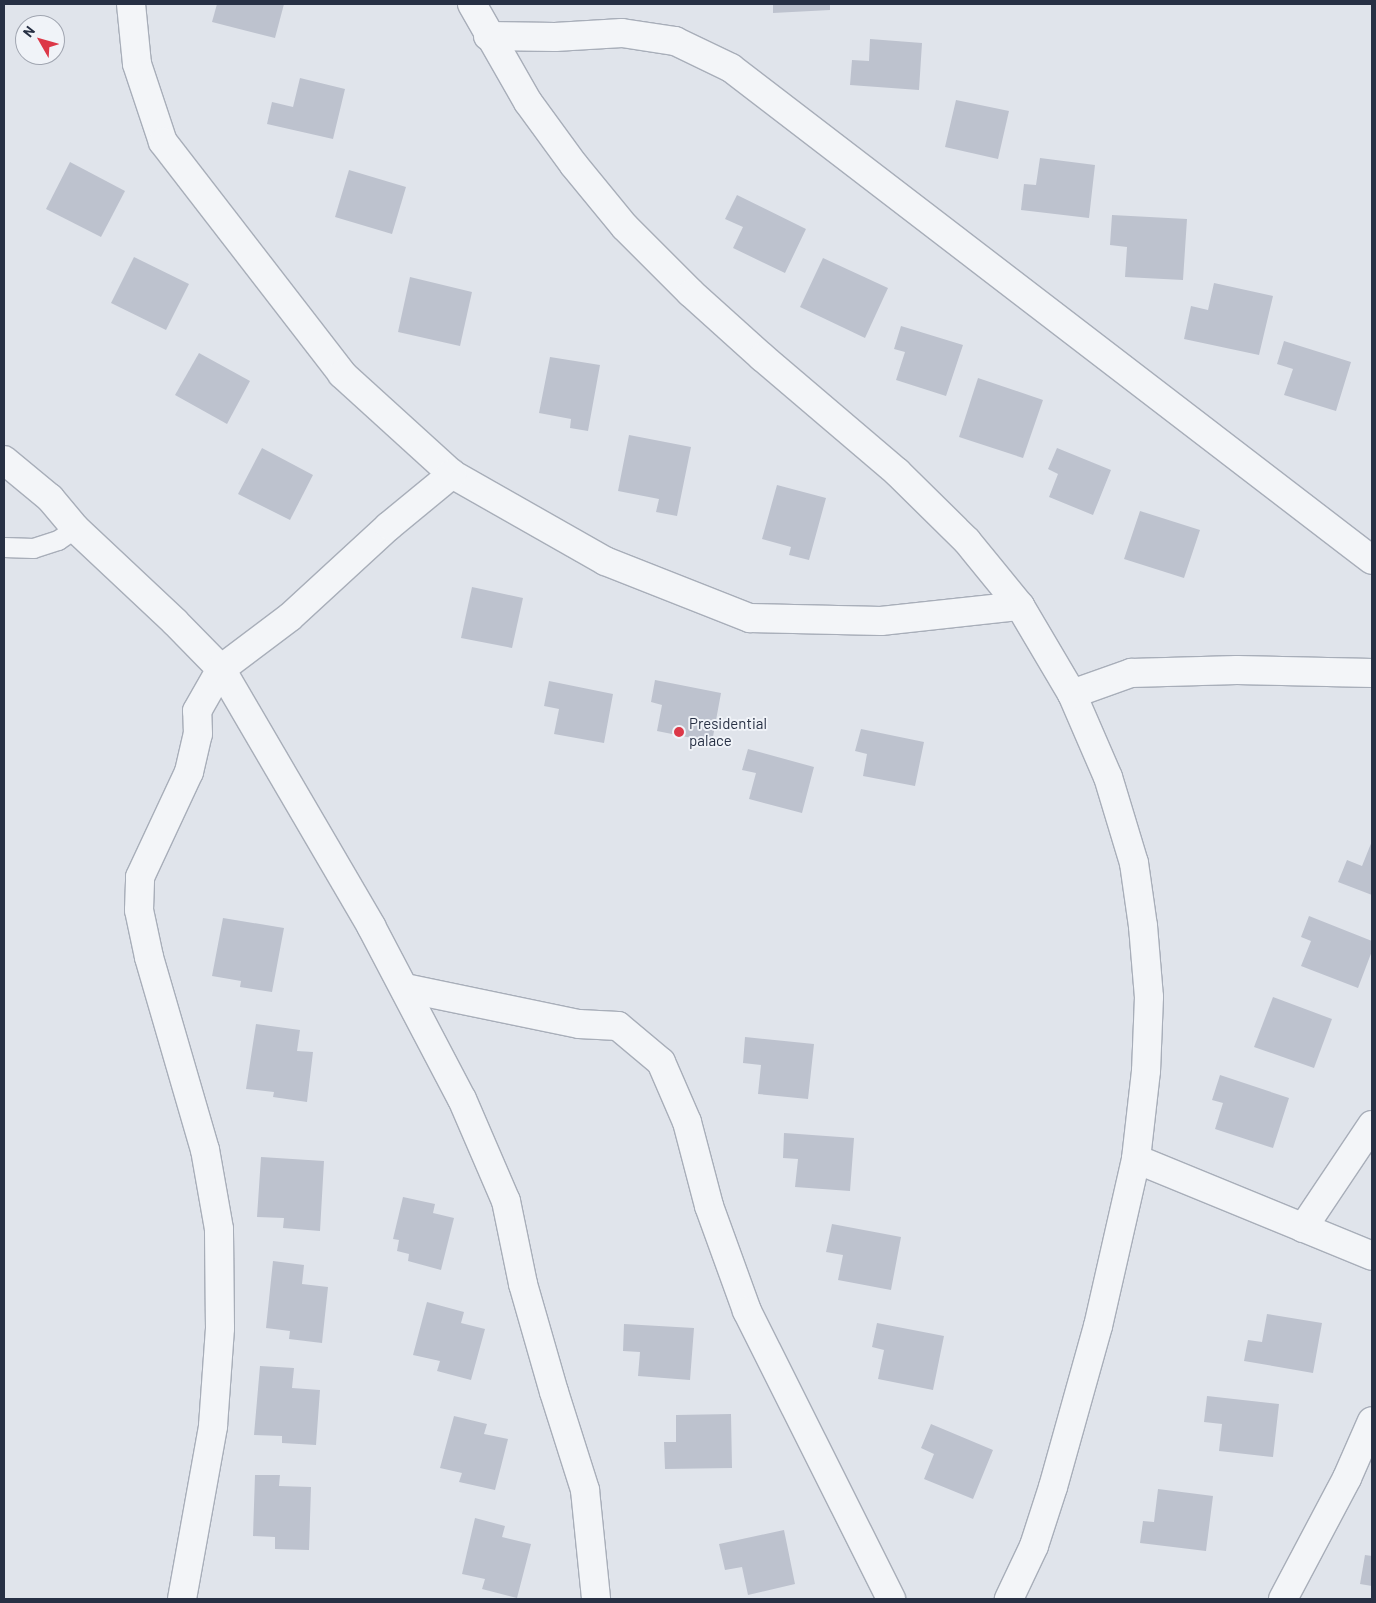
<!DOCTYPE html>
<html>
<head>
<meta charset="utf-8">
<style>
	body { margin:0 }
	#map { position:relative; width:1376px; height:1603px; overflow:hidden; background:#e0e4eb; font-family:Barlow,sans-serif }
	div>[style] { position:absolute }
	.building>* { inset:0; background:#bdc2ce }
	.roads { filter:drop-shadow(1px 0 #a8aeb9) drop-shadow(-1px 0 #a8aeb9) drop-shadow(0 1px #a8aeb9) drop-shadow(0 -1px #a8aeb9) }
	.lane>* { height:19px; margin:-9.5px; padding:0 9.5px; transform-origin:9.5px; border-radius:9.5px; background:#f3f5f8 }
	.street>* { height:28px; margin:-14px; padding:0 14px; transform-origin:14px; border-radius:14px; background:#f3f5f8 }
	.dots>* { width:14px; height:14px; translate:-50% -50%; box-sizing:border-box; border:2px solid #f0f3f8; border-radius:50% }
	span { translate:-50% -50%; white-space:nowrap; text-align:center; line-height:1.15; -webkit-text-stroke:4px #f0f3f8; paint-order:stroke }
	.poi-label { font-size:15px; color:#273044 }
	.left { translate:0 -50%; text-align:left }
	.frame { position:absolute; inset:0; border:5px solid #273044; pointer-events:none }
	.north { position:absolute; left:15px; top:15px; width:50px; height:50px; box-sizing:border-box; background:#f0f3f8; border:1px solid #a0a5b0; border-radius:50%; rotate:308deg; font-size:14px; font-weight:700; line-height:20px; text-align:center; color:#273044 }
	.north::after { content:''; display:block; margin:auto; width:18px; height:22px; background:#dc3848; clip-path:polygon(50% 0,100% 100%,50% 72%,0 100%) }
</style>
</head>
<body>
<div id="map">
	<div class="building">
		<div style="clip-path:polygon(217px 4px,284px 4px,275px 38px,212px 22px)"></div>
		<div style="clip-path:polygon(773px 4px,830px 4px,830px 10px,773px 13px)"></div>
		<div style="clip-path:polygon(870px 39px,922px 43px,919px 90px,850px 85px,852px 60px,869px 61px)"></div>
		<div style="clip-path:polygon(300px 78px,345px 89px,333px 139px,267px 124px,272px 102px,293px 107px)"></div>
		<div style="clip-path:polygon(956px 100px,1009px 111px,998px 159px,945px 147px)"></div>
		<div style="clip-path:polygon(1040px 158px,1095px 165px,1089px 218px,1021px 210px,1024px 184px,1036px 185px)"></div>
		<div style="clip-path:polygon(70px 162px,125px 191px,101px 237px,46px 209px)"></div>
		<div style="clip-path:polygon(349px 170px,406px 187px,392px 234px,335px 217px)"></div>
		<div style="clip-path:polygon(737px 195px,806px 229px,785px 273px,733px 248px,743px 227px,725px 219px)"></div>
		<div style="clip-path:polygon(1112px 215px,1187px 219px,1183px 280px,1125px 277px,1127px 247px,1110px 245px)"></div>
		<div style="clip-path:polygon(134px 257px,189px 284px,166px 330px,111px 303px)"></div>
		<div style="clip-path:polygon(823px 258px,888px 288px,865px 338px,800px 307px)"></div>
		<div style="clip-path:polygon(410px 277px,472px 292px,460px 346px,398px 332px)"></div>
		<div style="clip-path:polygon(1214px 283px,1273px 296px,1259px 355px,1184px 339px,1191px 306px,1208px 310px)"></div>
		<div style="clip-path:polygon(901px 326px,963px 345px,946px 396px,896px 380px,905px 352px,894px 349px)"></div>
		<div style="clip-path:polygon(1284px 341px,1351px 362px,1336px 411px,1284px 395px,1293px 369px,1277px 364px)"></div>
		<div style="clip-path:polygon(199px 353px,250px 381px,227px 424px,175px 395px)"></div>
		<div style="clip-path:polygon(550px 357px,600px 365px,588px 431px,570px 428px,571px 419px,539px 413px)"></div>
		<div style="clip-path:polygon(978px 378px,1043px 400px,1023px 458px,959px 437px)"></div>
		<div style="clip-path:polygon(629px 435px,691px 447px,677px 516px,656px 512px,659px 499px,618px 491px)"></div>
		<div style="clip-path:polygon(262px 448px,313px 475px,290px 520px,238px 494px)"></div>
		<div style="clip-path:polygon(1057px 448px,1111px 470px,1093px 515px,1049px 497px,1058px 474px,1048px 469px)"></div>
		<div style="clip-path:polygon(777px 485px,826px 498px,809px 560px,789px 555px,791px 547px,762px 539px)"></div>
		<div style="clip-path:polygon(1140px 511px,1200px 530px,1184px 578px,1124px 559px)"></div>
		<div style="clip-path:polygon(472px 587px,523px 598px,512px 648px,461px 638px)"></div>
		<div style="clip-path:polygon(655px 680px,721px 693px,712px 742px,657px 731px,662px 705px,651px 702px)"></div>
		<div style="clip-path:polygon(549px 681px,613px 694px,604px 743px,554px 734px,559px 709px,544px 706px)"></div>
		<div style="clip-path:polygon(861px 729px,924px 742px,915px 786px,863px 776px,867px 754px,855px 751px)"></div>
		<div style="clip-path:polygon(748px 749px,814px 767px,802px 813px,749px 799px,756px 773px,742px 770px)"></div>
		<div style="clip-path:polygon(1372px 841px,1372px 895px,1338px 882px,1347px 860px,1362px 866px)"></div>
		<div style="clip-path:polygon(1309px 916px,1372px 941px,1372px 951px,1358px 988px,1301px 966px,1311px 941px,1301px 937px)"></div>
		<div style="clip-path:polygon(223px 918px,284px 928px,272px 992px,240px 987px,241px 981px,212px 976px)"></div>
		<div style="clip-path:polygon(1273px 997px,1332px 1019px,1314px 1068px,1254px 1047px)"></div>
		<div style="clip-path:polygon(256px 1024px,300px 1030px,297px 1051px,313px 1052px,307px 1102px,273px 1097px,274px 1092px,246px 1089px)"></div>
		<div style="clip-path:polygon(745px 1037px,814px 1044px,808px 1099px,758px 1094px,761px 1065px,743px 1063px)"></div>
		<div style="clip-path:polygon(1220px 1075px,1289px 1098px,1273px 1148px,1215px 1129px,1223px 1103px,1212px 1100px)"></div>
		<div style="clip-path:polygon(784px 1133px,854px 1138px,850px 1191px,795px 1187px,798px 1159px,783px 1158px)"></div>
		<div style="clip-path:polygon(261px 1157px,324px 1161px,320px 1231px,283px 1228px,284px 1218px,257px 1217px)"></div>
		<div style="clip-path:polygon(403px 1197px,435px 1204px,433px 1213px,454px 1218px,441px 1270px,408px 1261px,409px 1254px,397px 1251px,399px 1240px,393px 1239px)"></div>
		<div style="clip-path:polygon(832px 1224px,901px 1237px,891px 1290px,838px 1280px,843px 1255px,826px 1252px)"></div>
		<div style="clip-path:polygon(273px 1261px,304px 1265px,302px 1284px,328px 1287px,322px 1343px,289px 1339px,290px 1331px,266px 1328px)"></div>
		<div style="clip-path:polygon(427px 1302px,464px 1312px,461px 1323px,485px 1329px,471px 1380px,437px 1371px,440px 1361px,413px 1355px)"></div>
		<div style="clip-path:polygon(1267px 1314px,1322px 1323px,1313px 1373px,1244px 1361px,1248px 1340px,1262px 1342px)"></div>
		<div style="clip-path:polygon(877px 1323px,944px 1336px,933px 1390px,878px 1379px,884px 1350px,872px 1347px)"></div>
		<div style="clip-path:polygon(624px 1324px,694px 1328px,690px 1380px,638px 1376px,640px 1352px,623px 1351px)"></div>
		<div style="clip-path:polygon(260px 1366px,294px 1368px,292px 1388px,320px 1390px,316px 1445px,282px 1443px,282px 1436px,254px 1435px)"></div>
		<div style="clip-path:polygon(1207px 1396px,1279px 1404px,1273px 1457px,1219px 1451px,1222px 1424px,1204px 1422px)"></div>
		<div style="clip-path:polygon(731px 1414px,732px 1468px,665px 1469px,664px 1442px,676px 1442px,676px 1415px)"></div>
		<div style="clip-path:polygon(454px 1416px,487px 1424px,484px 1434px,508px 1439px,495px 1490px,459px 1482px,462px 1473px,440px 1468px)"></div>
		<div style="clip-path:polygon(931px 1424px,993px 1450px,973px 1499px,924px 1479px,934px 1454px,921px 1448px)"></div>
		<div style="clip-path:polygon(255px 1475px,280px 1475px,279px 1486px,311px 1487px,309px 1550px,275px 1549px,275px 1537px,253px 1536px)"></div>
		<div style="clip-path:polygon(1158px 1489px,1213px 1496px,1206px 1551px,1140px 1543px,1143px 1521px,1154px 1522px)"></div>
		<div style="clip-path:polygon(475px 1518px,505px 1526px,502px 1537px,531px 1544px,517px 1598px,482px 1589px,485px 1579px,462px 1574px)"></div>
		<div style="clip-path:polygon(784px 1530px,795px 1584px,748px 1595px,742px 1567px,725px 1570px,719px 1544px)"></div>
		<div style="clip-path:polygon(1365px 1555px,1372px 1556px,1372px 1586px,1360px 1584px)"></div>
	</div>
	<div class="roads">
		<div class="lane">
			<div style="left:4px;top:547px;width:29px;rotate:2deg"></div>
			<div style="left:33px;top:548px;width:26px;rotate:-18deg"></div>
			<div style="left:58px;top:540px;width:21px;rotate:-35deg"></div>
		</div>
		<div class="street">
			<div style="left:131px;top:4px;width:60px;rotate:84.3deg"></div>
			<div style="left:137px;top:64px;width:82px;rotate:71.6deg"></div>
			<div style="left:163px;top:142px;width:293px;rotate:52.3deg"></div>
			<div style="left:342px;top:374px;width:149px;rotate:42.3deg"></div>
			<div style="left:452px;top:474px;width:176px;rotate:29.6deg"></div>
			<div style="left:605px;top:561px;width:156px;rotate:21.5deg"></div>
			<div style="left:750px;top:618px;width:131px;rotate:1.3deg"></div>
			<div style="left:881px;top:621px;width:140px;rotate:-6.2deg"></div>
			<div style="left:472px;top:4px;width:113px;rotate:60.3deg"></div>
			<div style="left:528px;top:102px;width:78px;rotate:53.9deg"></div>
			<div style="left:574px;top:165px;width:80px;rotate:50.6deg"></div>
			<div style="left:625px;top:227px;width:93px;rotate:45deg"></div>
			<div style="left:691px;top:293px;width:96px;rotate:42deg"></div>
			<div style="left:762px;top:357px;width:177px;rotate:40.4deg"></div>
			<div style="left:897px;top:472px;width:98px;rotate:44.6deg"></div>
			<div style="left:967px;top:541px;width:84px;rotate:50.8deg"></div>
			<div style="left:1020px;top:606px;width:102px;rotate:59.4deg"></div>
			<div style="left:1072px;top:694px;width:90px;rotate:66.6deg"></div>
			<div style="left:1108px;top:777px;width:90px;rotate:73.2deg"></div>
			<div style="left:1134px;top:863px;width:64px;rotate:81.9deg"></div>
			<div style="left:1143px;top:926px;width:71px;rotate:85.2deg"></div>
			<div style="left:1149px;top:997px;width:74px;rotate:92.3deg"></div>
			<div style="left:1146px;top:1071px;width:89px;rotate:96.5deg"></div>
			<div style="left:1136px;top:1159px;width:171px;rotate:102.8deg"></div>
			<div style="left:1098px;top:1326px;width:167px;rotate:105.6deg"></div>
			<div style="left:1053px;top:1487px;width:62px;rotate:107.9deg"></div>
			<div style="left:1034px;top:1546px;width:59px;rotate:115.3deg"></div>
			<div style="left:488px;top:36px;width:67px;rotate:0.9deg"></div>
			<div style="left:555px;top:37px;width:67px;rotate:-3.4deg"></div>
			<div style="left:622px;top:33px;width:54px;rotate:8.6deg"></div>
			<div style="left:675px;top:41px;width:62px;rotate:25.7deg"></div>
			<div style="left:731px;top:68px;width:808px;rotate:37.51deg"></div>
			<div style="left:4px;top:460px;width:60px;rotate:39.6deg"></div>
			<div style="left:50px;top:498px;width:39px;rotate:50deg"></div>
			<div style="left:75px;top:528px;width:137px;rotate:43.2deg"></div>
			<div style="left:175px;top:622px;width:66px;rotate:45.6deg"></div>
			<div style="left:221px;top:669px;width:298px;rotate:59.7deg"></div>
			<div style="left:371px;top:926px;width:195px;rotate:62.3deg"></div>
			<div style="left:462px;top:1099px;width:111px;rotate:66.7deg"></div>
			<div style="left:506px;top:1201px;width:85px;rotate:78.4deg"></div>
			<div style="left:523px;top:1284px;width:112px;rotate:74deg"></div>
			<div style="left:554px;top:1392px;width:103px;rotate:72.4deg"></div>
			<div style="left:585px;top:1490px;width:110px;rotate:84.2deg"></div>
			<div style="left:1072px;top:694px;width:63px;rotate:-19.6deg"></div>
			<div style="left:1131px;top:673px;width:106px;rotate:-1.6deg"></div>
			<div style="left:1237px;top:670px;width:135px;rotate:1.3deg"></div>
			<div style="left:405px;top:988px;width:178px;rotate:11.7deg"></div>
			<div style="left:579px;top:1024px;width:39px;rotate:3deg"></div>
			<div style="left:618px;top:1026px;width:56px;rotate:39.9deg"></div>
			<div style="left:661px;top:1062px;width:65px;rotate:66.6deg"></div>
			<div style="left:687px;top:1122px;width:87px;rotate:75.3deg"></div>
			<div style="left:709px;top:1206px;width:112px;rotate:70.1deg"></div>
			<div style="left:747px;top:1311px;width:322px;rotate:63.4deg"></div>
			<div style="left:1136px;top:1159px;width:255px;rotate:22.3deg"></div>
			<div style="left:1303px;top:1228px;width:124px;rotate:-56.2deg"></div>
			<div style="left:182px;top:1599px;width:176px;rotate:-79.8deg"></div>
			<div style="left:213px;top:1426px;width:98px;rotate:-85.9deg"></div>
			<div style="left:220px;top:1328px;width:99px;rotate:-90.6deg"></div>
			<div style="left:219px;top:1229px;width:80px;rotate:-100deg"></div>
			<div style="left:205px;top:1150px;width:201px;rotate:-106.2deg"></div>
			<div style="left:149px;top:957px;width:48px;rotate:-102deg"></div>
			<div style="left:139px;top:910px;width:33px;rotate:-88deg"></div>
			<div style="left:140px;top:877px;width:116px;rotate:-65deg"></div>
			<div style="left:189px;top:772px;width:39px;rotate:-77deg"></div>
			<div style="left:198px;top:734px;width:23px;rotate:-92deg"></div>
			<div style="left:197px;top:711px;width:48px;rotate:-60.3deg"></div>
			<div style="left:221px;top:669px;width:86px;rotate:-37deg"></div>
			<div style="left:290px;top:617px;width:134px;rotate:-42.6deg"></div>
			<div style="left:389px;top:526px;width:82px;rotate:-39.5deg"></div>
			<div style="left:1283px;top:1599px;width:137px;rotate:-62.1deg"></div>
			<div style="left:1347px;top:1478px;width:62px;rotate:-66.3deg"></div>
		</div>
	</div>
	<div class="dots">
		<div style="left:679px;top:732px;background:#dc3848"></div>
	</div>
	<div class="poi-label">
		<span class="left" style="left:689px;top:732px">Presidential<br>palace</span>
	</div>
	<div class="frame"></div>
	<div class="north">N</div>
</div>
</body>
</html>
